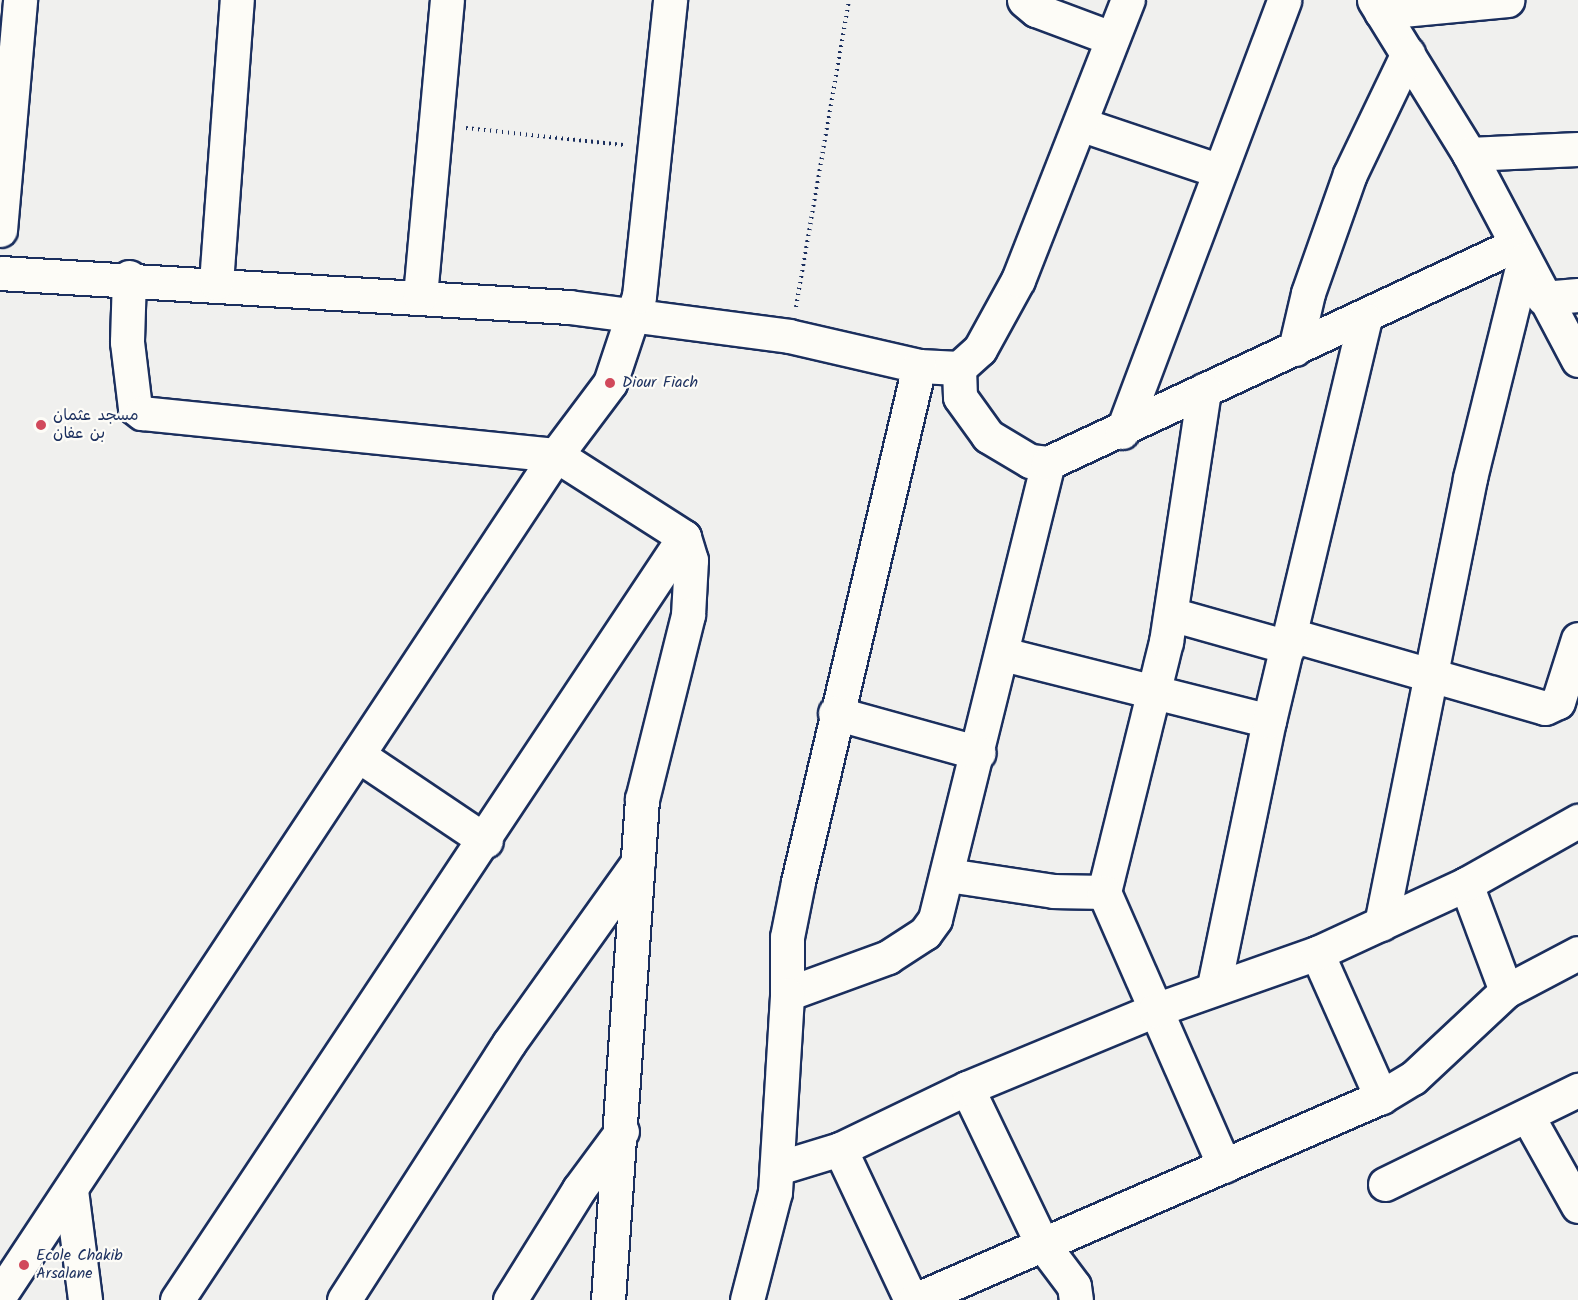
<!DOCTYPE html>
<html>
<head>
<meta charset="utf-8">
<style>
	body { margin:0 }
	#map { position:relative; width:1578px; height:1300px; overflow:hidden; background:#f0f0ee; font-family:Kalam,"Playpen Sans Arabic",sans-serif }
	div>[style] { position:absolute }
	.path>* { height:4px; margin-top:-2px; transform-origin:0; background:repeating-linear-gradient(90deg,#1b2f5e 0 1.5px,transparent 0 6px) }
	.roads { filter:drop-shadow(2px 0 #1b2f5e) drop-shadow(-2px 0 #1b2f5e) drop-shadow(0 2px #1b2f5e) drop-shadow(0 -2px #1b2f5e) }
	.minor>* { height:33px; margin:-16.5px; padding:0 16.5px; transform-origin:16.5px; border-radius:16.5px; background:#fdfcf7 }
	.dots>* { width:16px; height:16px; translate:-50% -50%; box-sizing:border-box; border:3px solid #fdfcf7; border-radius:50% }
	span { translate:-50% -50%; white-space:nowrap; text-align:center; line-height:1.15; -webkit-text-stroke:4.5px #fdfcf7; paint-order:stroke }
	.poi-label { font-size:16px; color:#1b2f5e }
	.left { translate:0 -50%; text-align:left }
</style>
</head>
<body>
<div id="map">
	<div class="path">
		<div style="left:466px;top:128px;width:158px;rotate:6.2deg"></div>
		<div style="left:796px;top:307px;width:312px;rotate:-80.2deg"></div>
	</div>
	<div class="roads">
		<div class="minor">
			<div style="left:1024px;top:0;width:16px;rotate:40deg"></div>
			<div style="left:1036px;top:10px;width:80px;rotate:20.5deg"></div>
			<div style="left:1374px;top:0;width:181px;rotate:58.3deg"></div>
			<div style="left:1469px;top:154px;width:233px;rotate:62.1deg"></div>
			<div style="left:1381px;top:12px;width:127px;rotate:-5.4deg"></div>
			<div style="left:1080px;top:124px;width:145px;rotate:18.6deg"></div>
			<div style="left:1469px;top:154px;width:109px;rotate:-2.6deg"></div>
			<div style="left:0;top:230px;width:231px;rotate:-85deg"></div>
			<div style="left:0;top:273px;width:570px;rotate:3.42deg"></div>
			<div style="left:569px;top:307px;width:222px;rotate:7.5deg"></div>
			<div style="left:789px;top:336px;width:133px;rotate:13deg"></div>
			<div style="left:919px;top:366px;width:40px;rotate:2.9deg"></div>
			<div style="left:959px;top:368px;width:28px;rotate:-42deg"></div>
			<div style="left:980px;top:349px;width:79px;rotate:-61.2deg"></div>
			<div style="left:1018px;top:280px;width:301px;rotate:-68.6deg"></div>
			<div style="left:129px;top:277px;width:65px;rotate:91.8deg"></div>
			<div style="left:127px;top:342px;width:66px;rotate:83.1deg"></div>
			<div style="left:135px;top:408px;width:9px;rotate:36deg"></div>
			<div style="left:142px;top:413px;width:416px;rotate:5.8deg"></div>
			<div style="left:556px;top:455px;width:152px;rotate:32.6deg"></div>
			<div style="left:684px;top:537px;width:24px;rotate:73deg"></div>
			<div style="left:691px;top:560px;width:55px;rotate:93.1deg"></div>
			<div style="left:688px;top:615px;width:190px;rotate:104deg"></div>
			<div style="left:642px;top:799px;width:502px;rotate:93.88deg"></div>
			<div style="left:216px;top:283px;width:284px;rotate:-85.8deg"></div>
			<div style="left:420px;top:296px;width:297px;rotate:-84.8deg"></div>
			<div style="left:1543px;top:298px;width:35px;rotate:-5deg"></div>
			<div style="left:1295px;top:349px;width:57px;rotate:-76.9deg"></div>
			<div style="left:1308px;top:293px;width:126px;rotate:-70.6deg"></div>
			<div style="left:1350px;top:174px;width:134px;rotate:-64.4deg"></div>
			<div style="left:919px;top:366px;width:530px;rotate:103.2deg"></div>
			<div style="left:798px;top:882px;width:56px;rotate:101.3deg"></div>
			<div style="left:787px;top:937px;width:57px;rotate:90deg"></div>
			<div style="left:787px;top:994px;width:108px;rotate:-20.1deg"></div>
			<div style="left:888px;top:957px;width:44px;rotate:-33deg"></div>
			<div style="left:925px;top:933px;width:17px;rotate:-54deg"></div>
			<div style="left:935px;top:919px;width:470px;rotate:-76.1deg"></div>
			<div style="left:959px;top:368px;width:29px;rotate:88deg"></div>
			<div style="left:960px;top:397px;width:48px;rotate:54.3deg"></div>
			<div style="left:988px;top:436px;width:49px;rotate:30.8deg"></div>
			<div style="left:1030px;top:461px;width:18px;rotate:6deg"></div>
			<div style="left:1048px;top:463px;width:515px;rotate:-25.02deg"></div>
			<div style="left:1122px;top:432px;width:461px;rotate:-69.4deg"></div>
			<div style="left:1171px;top:614px;width:122px;rotate:15.8deg"></div>
			<div style="left:1291px;top:635px;width:264px;rotate:16deg"></div>
			<div style="left:1545px;top:708px;width:14px;rotate:-25deg"></div>
			<div style="left:1558px;top:702px;width:66px;rotate:-72.4deg"></div>
			<div style="left:1003px;top:654px;width:274px;rotate:14.1deg"></div>
			<div style="left:835px;top:713px;width:149px;rotate:15.5deg"></div>
			<div style="left:358px;top:755px;width:154px;rotate:33.9deg"></div>
			<div style="left:948px;top:875px;width:107px;rotate:8.6deg"></div>
			<div style="left:1054px;top:891px;width:50px;rotate:1.1deg"></div>
			<div style="left:1104px;top:892px;width:258px;rotate:-76.1deg"></div>
			<div style="left:1166px;top:642px;width:255px;rotate:-81.4deg"></div>
			<div style="left:1466px;top:884px;width:114px;rotate:69.5deg"></div>
			<div style="left:1506px;top:991px;width:81px;rotate:-27.8deg"></div>
			<div style="left:1104px;top:892px;width:299px;rotate:66.3deg"></div>
			<div style="left:1381px;top:924px;width:455px;rotate:-78.7deg"></div>
			<div style="left:1470px;top:478px;width:225px;rotate:-76.1deg"></div>
			<div style="left:1317px;top:953px;width:158px;rotate:66deg"></div>
			<div style="left:1214px;top:986px;width:271px;rotate:-78.3deg"></div>
			<div style="left:1269px;top:721px;width:413px;rotate:-76.6deg"></div>
			<div style="left:967px;top:1088px;width:171px;rotate:64.3deg"></div>
			<div style="left:1041px;top:1242px;width:55px;rotate:53.1deg"></div>
			<div style="left:1074px;top:1286px;width:14px;rotate:82deg"></div>
			<div style="left:1528px;top:1117px;width:102px;rotate:60.7deg"></div>
			<div style="left:840px;top:1149px;width:167px;rotate:64.8deg"></div>
			<div style="left:778px;top:1168px;width:65px;rotate:-17deg"></div>
			<div style="left:840px;top:1149px;width:141px;rotate:-25.7deg"></div>
			<div style="left:967px;top:1088px;width:204px;rotate:-22.5deg"></div>
			<div style="left:1155px;top:1010px;width:172px;rotate:-19.4deg"></div>
			<div style="left:1317px;top:953px;width:164px;rotate:-24.8deg"></div>
			<div style="left:1466px;top:884px;width:129px;rotate:-29.4deg"></div>
			<div style="left:1385px;top:1184px;width:215px;rotate:-26deg"></div>
			<div style="left:71px;top:1190px;width:111px;rotate:82.7deg"></div>
			<div style="left:0;top:1295px;width:1007px;rotate:-56.5deg"></div>
			<div style="left:556px;top:455px;width:90px;rotate:-53.1deg"></div>
			<div style="left:610px;top:383px;width:92px;rotate:-71.6deg"></div>
			<div style="left:639px;top:296px;width:298px;rotate:-84deg"></div>
			<div style="left:177px;top:1300px;width:916px;rotate:-56.4deg"></div>
			<div style="left:344px;top:1300px;width:305px;rotate:-57.3deg"></div>
			<div style="left:509px;top:1043px;width:222px;rotate:-54.5deg"></div>
			<div style="left:510px;top:1300px;width:131px;rotate:-58.1deg"></div>
			<div style="left:579px;top:1189px;width:72px;rotate:-53.4deg"></div>
			<div style="left:747px;top:1300px;width:112px;rotate:-75.5deg"></div>
			<div style="left:775px;top:1192px;width:198px;rotate:-86.5deg"></div>
			<div style="left:915px;top:1300px;width:508px;rotate:-23.54deg"></div>
			<div style="left:1381px;top:1097px;width:37px;rotate:-31deg"></div>
			<div style="left:1413px;top:1078px;width:127px;rotate:-43.1deg"></div>
		</div>
	</div>
	<div class="dots">
		<div style="left:610px;top:383px;background:#d1495b"></div>
		<div style="left:41px;top:425px;background:#d1495b"></div>
		<div style="left:24px;top:1265px;background:#d1495b"></div>
	</div>
	<div class="poi-label">
		<span class="left" style="left:622px;top:383px">Diour Fiach</span>
		<span class="left" style="left:53px;top:425px">مسجد عثمان<br>بن عفان</span>
		<span class="left" style="left:36px;top:1265px">Ecole Chakib<br>Arsalane</span>
	</div>
</div>
</body>
</html>
